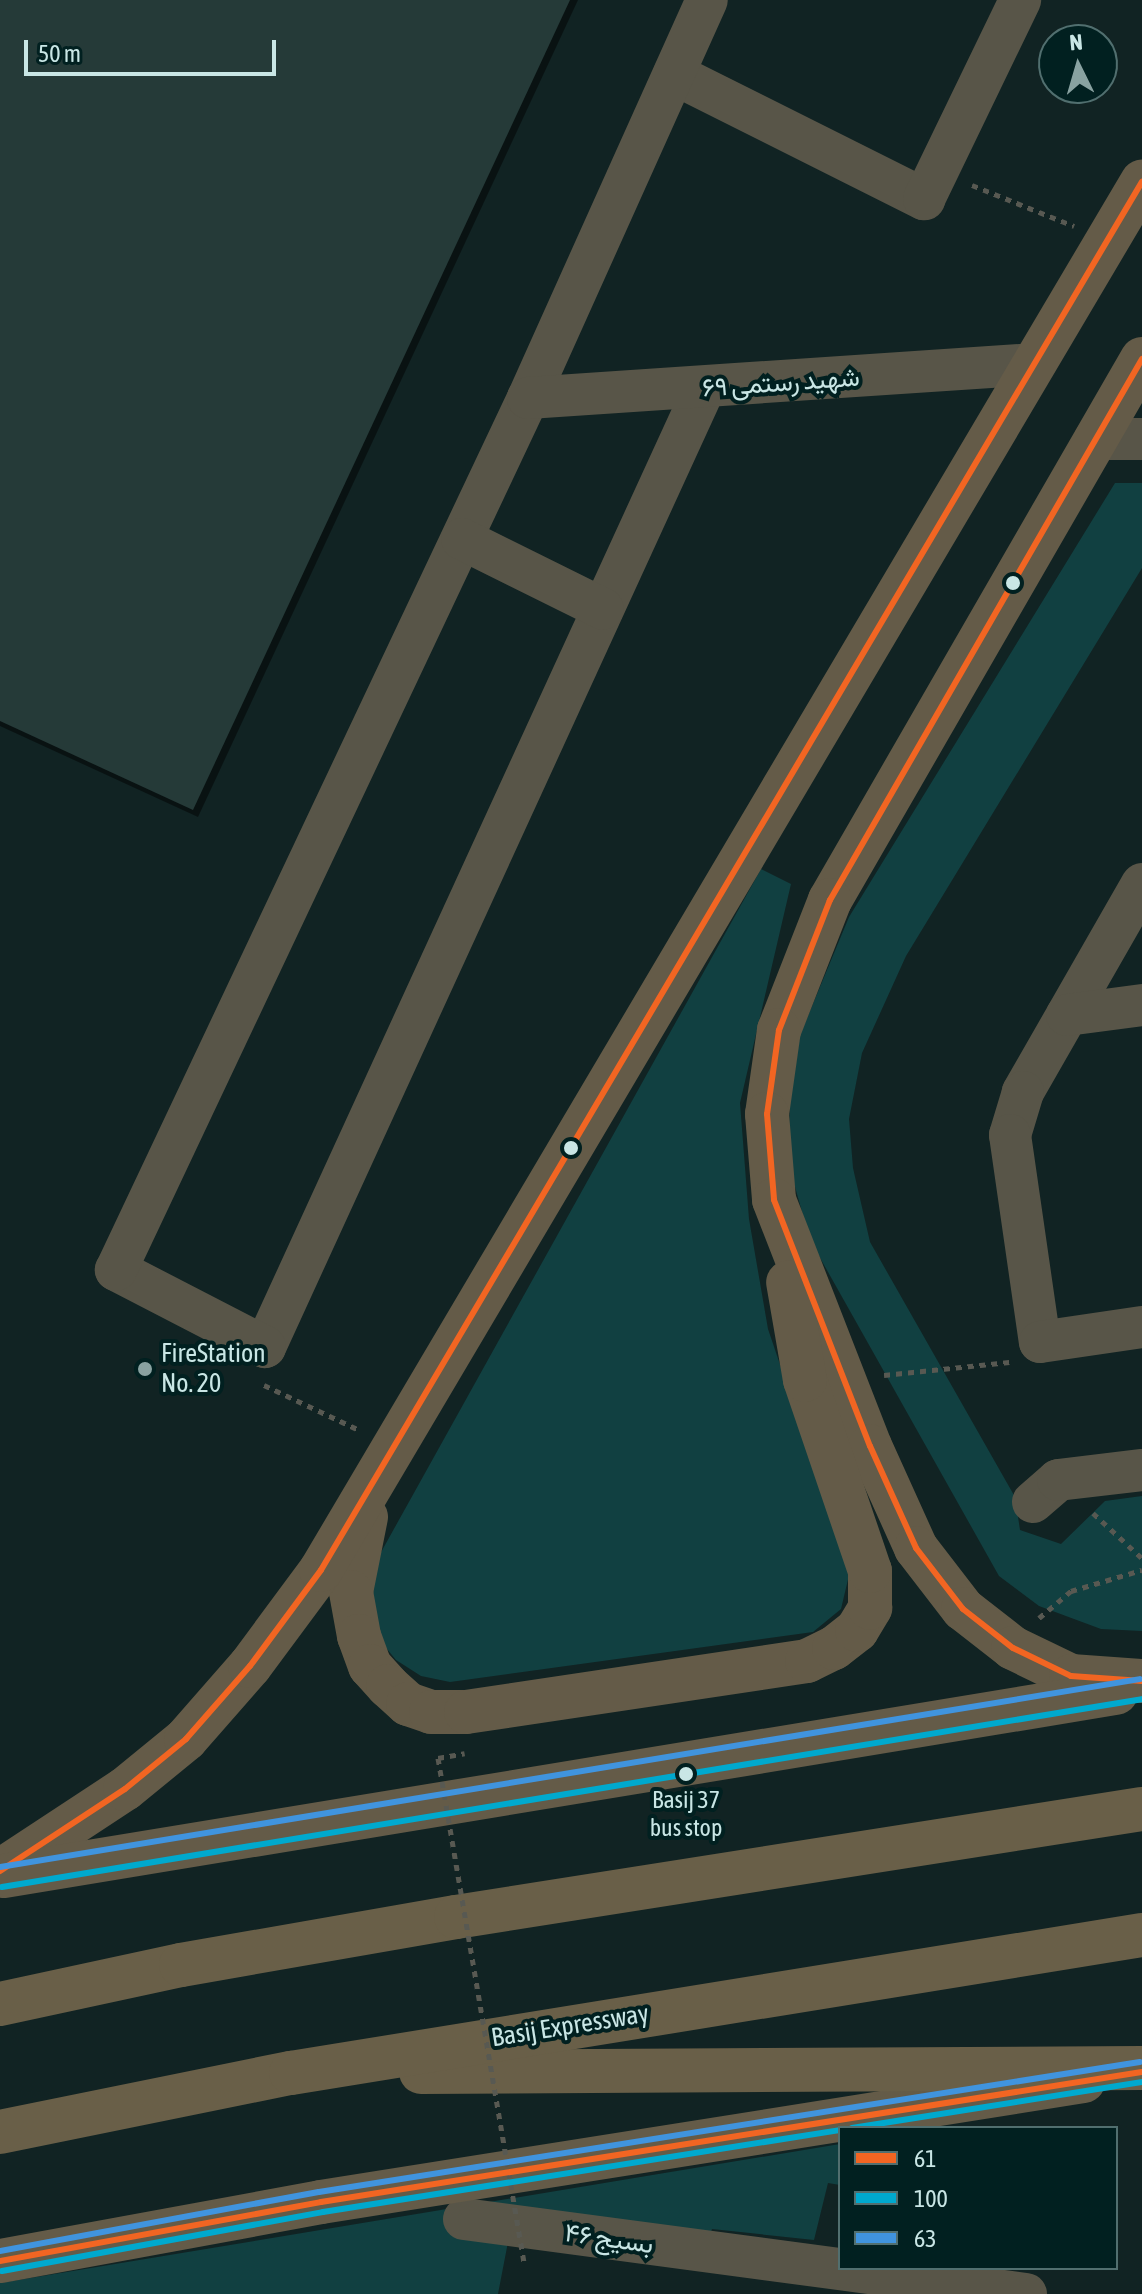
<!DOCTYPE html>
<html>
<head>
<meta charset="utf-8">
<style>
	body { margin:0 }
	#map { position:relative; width:1142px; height:2294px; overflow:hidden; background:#112323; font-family:"Asap Condensed",Vazirmatn,sans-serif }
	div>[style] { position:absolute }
	.green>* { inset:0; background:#114041 }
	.shadow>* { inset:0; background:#0007 }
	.building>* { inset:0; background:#253a38 }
	.path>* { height:5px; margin-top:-2.5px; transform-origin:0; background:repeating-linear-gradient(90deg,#585952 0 6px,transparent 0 12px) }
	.minor>* { height:42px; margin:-21px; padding:0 21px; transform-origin:21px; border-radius:21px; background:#585548 }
	.major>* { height:44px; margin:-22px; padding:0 22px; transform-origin:22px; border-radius:22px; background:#645b48 }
	.highway>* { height:44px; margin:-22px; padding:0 22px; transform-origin:22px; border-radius:22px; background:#695f48 }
	.path-bridge>* { height:5px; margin-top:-2.5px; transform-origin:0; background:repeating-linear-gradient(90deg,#585952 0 6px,transparent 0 12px) }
	.bus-1>* { height:6px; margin:-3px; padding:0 3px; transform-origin:3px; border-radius:3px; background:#f26522 }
	.bus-2>* { height:6px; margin:-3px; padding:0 3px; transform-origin:3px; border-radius:3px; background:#00a9ce }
	.bus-3>* { height:6px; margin:-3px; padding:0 3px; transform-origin:3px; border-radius:3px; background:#4094de }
	.dots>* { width:22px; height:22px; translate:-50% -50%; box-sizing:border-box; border:4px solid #012020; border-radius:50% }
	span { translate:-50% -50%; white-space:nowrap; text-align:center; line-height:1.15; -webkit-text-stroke:8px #012020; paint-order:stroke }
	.bus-label { font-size:24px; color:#c9e6e5 }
	.street-label { font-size:26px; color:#c9e6e5 }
	.poi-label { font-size:26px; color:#c9e6e5 }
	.left { translate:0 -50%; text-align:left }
	.legend { position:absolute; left:838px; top:2126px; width:280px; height:144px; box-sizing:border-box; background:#012020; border:2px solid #516f6f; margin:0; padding:10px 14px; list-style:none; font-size:24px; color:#c9e6e5 }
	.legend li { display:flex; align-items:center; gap:16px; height:40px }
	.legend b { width:40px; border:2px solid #516f6f }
	.north { position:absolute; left:1038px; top:24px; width:80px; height:80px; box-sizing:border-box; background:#012020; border:2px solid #516f6f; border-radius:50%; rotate:355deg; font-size:22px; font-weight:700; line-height:32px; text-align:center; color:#c9e6e5 }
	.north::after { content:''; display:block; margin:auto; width:28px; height:36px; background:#89a2a1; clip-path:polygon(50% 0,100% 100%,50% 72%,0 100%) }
	.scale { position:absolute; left:24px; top:40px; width:252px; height:36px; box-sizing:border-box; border:4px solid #c9e6e5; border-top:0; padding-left:10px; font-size:24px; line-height:28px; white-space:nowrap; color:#c9e6e5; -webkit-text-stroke:6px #012020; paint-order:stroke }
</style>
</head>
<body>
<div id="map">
	<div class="green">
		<div style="clip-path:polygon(1115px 483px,1142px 483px,1142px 568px,906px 956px,862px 1053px,849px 1119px,853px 1168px,870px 1242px,1015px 1497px,1020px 1530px,1061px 1544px,1105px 1501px,1142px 1496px,1142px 1631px,1101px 1629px,1039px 1606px,999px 1576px,810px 1240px,788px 1162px,790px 1103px,800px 1035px,849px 917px)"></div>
		<div style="clip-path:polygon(761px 869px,791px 884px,740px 1103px,749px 1219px,768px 1329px,850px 1571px,841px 1609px,813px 1632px,450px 1682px,421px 1676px,396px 1660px,378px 1638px,370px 1581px,380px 1554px)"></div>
		<div style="clip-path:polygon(840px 2144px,840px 2185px,828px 2183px,814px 2240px,712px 2229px,699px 2267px,508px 2242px,498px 2294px,0 2294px,0 2283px)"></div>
	</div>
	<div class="shadow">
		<div style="clip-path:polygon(0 0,578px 0,198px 817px,0 726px)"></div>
	</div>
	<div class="building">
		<div style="clip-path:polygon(0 0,570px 0,193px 810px,0 721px)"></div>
	</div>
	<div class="path">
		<div style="left:972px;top:185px;width:110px;rotate:21.9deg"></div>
		<div style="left:884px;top:1375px;width:126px;rotate:-5.9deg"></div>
		<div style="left:264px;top:1385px;width:105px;rotate:25.3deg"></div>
		<div style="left:1093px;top:1513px;width:67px;rotate:42.6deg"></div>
		<div style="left:1039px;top:1618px;width:42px;rotate:-40.2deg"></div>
		<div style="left:1071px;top:1591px;width:74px;rotate:-16.5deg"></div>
		<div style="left:438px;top:1758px;width:27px;rotate:-10deg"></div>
	</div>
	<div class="minor">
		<div style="left:674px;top:74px;width:280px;rotate:26.6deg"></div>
		<div style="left:924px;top:199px;width:221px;rotate:-64.2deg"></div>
		<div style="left:704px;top:389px;width:1054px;rotate:114.62deg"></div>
		<div style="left:265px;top:1347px;width:168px;rotate:-152.7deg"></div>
		<div style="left:116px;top:1270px;width:964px;rotate:-64.71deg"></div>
		<div style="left:528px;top:398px;width:436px;rotate:-65.8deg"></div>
		<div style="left:528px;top:398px;width:507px;rotate:-3.84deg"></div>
		<div style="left:1095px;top:439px;width:47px"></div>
		<div style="left:462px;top:539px;width:157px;rotate:26.4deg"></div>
		<div style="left:1142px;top:884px;width:240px;rotate:119.8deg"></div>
		<div style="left:1023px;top:1092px;width:45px;rotate:106.8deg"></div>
		<div style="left:1010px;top:1135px;width:209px;rotate:81.8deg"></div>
		<div style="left:1040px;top:1342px;width:103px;rotate:-8.4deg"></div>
		<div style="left:1067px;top:1015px;width:76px;rotate:-7.6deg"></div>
		<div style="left:1033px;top:1502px;width:33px;rotate:-41deg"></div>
		<div style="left:1058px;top:1480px;width:85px;rotate:-6.8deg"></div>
		<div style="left:464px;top:2219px;width:567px;rotate:7.6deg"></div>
	</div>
	<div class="major">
		<div style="left:1142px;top:359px;width:625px;rotate:119.97deg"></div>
		<div style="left:830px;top:900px;width:140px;rotate:111.4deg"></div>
		<div style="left:779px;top:1030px;width:85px;rotate:98.1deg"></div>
		<div style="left:767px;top:1114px;width:86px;rotate:85.3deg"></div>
		<div style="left:774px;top:1200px;width:264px;rotate:68.7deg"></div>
		<div style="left:870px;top:1446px;width:112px;rotate:65.7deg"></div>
		<div style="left:916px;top:1548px;width:77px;rotate:52.4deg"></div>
		<div style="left:963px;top:1609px;width:63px;rotate:38deg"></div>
		<div style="left:1013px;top:1648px;width:64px;rotate:25.8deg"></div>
		<div style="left:1071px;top:1676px;width:71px;rotate:4deg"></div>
		<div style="left:366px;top:1517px;width:76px;rotate:101.3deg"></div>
		<div style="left:351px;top:1592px;width:45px;rotate:79.7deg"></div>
		<div style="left:359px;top:1636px;width:32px;rotate:70deg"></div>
		<div style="left:370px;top:1666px;width:27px;rotate:48deg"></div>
		<div style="left:388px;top:1686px;width:27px;rotate:42deg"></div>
		<div style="left:408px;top:1704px;width:24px;rotate:19deg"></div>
		<div style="left:431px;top:1712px;width:35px"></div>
		<div style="left:466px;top:1712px;width:345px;rotate:-8.5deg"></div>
		<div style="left:807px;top:1661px;width:30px;rotate:-26deg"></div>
		<div style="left:834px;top:1648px;width:29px;rotate:-38deg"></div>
		<div style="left:857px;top:1630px;width:26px;rotate:-59deg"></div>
		<div style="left:870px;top:1608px;width:37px;rotate:-90deg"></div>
		<div style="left:870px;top:1571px;width:202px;rotate:-108.8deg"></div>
		<div style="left:805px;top:1380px;width:99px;rotate:-99.8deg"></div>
		<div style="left:0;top:1871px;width:149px;rotate:-33.3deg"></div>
		<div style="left:125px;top:1789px;width:79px;rotate:-39.3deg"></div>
		<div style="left:186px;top:1739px;width:97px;rotate:-48.8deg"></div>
		<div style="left:250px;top:1666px;width:119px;rotate:-53.5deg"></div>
		<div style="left:321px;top:1570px;width:1613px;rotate:-59.4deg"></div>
		<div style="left:4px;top:1876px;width:1127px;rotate:-9.35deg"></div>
		<div style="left:0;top:2261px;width:326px;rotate:-10.4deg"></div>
		<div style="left:321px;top:2202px;width:772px;rotate:-9.02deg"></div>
	</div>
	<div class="highway">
		<div style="left:0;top:2004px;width:185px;rotate:-12.2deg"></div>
		<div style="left:181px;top:1965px;width:279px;rotate:-9.9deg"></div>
		<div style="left:456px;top:1917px;width:694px;rotate:-8.95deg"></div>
		<div style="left:421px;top:2072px;width:721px;rotate:-0.32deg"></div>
		<div style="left:0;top:2132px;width:297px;rotate:-11.5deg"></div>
		<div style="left:291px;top:2073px;width:862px;rotate:-9.21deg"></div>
	</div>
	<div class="path-bridge">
		<div style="left:438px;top:1758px;width:511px;rotate:80.32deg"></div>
	</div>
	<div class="bus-1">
		<div style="left:1142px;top:359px;width:625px;rotate:119.97deg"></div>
		<div style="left:830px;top:900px;width:140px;rotate:111.4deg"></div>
		<div style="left:779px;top:1030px;width:85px;rotate:98.1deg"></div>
		<div style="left:767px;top:1114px;width:86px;rotate:85.3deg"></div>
		<div style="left:774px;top:1200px;width:264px;rotate:68.7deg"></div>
		<div style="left:870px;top:1446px;width:112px;rotate:65.7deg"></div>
		<div style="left:916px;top:1548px;width:77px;rotate:52.4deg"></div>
		<div style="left:963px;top:1609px;width:63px;rotate:38deg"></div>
		<div style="left:1013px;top:1648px;width:64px;rotate:25.8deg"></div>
		<div style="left:1071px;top:1676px;width:71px;rotate:4deg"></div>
		<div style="left:0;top:1871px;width:149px;rotate:-33.3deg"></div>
		<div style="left:125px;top:1789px;width:79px;rotate:-39.3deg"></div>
		<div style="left:186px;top:1739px;width:97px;rotate:-48.8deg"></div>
		<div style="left:250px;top:1666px;width:119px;rotate:-53.5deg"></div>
		<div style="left:321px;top:1570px;width:1613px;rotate:-59.4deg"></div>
		<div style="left:0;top:2261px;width:326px;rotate:-10.4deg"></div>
		<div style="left:321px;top:2202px;width:831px;rotate:-9deg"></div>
	</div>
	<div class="bus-2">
		<div style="left:2px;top:1887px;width:1155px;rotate:-9.36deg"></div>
		<div style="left:852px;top:2128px;width:294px;rotate:-9deg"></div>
		<div style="left:2px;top:2271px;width:326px;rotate:-10.4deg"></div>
		<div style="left:323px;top:2212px;width:523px;rotate:-9.01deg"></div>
	</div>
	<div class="bus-3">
		<div style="left:0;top:1867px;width:1155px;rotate:-9.36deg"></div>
		<div style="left:0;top:2251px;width:324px;rotate:-10.5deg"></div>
		<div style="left:319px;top:2192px;width:831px;rotate:-9deg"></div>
	</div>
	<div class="dots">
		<div style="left:1013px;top:583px;background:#c9e6e5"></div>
		<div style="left:571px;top:1148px;background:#c9e6e5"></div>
		<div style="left:145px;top:1369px;background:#89a2a1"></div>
		<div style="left:686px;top:1774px;background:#c9e6e5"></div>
	</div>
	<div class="bus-label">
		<span style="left:686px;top:1814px">Basij 37<br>bus stop</span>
	</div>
	<div class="street-label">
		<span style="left:781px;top:383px;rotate:-4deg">شهید رستمی ۶۹</span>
		<span style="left:570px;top:2026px;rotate:-9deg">Basij Expressway</span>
		<span style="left:609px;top:2239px;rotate:8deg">بسیج ۴۶</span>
	</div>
	<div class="poi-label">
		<span class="left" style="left:161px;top:1369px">FireStation<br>No. 20</span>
	</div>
	<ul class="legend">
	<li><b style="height:10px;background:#f26522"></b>61</li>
	<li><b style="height:10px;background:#00a9ce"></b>100</li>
	<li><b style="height:10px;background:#4094de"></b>63</li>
	</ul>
	<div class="north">N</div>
	<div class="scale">50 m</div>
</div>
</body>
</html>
